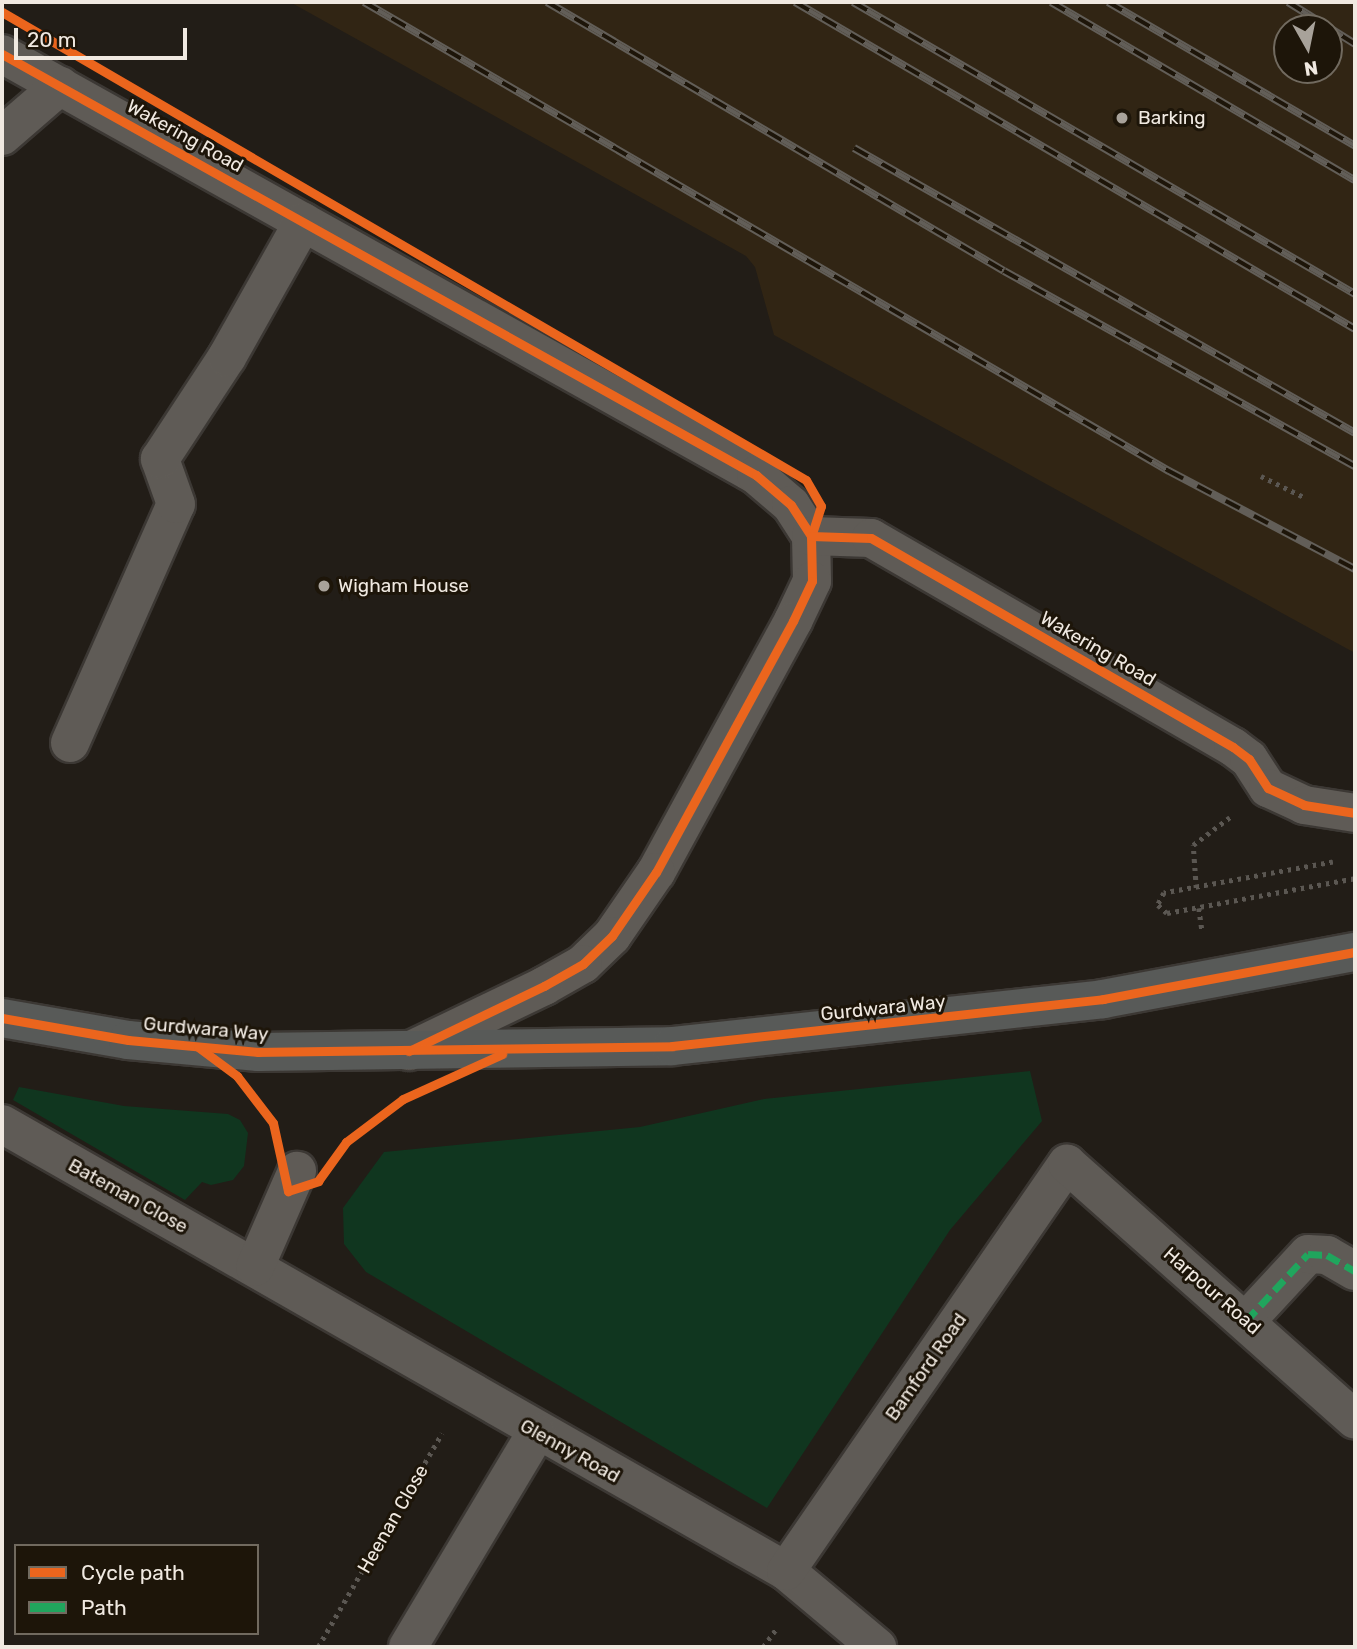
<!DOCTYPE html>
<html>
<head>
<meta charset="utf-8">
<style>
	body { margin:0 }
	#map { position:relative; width:1357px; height:1649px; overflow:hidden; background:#221d17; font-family:Rubik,sans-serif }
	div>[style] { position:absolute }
	.built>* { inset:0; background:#312514 }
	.green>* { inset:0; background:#10361f }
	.path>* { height:4.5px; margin-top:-2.25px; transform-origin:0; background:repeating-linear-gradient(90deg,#5b5752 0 3.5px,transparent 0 8.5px) }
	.roads { filter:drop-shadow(2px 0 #3c3834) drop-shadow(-2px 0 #3c3834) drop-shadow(0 2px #3c3834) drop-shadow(0 -2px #3c3834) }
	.street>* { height:38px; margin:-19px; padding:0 19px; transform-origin:19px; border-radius:19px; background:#5f5b56 }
	.primary>* { height:38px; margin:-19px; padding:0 19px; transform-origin:19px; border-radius:19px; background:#585a58 }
	.rail>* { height:8px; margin-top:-4px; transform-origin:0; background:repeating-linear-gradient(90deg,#1d1509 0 16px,#625e58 0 32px); box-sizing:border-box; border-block:2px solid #625e58 }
	.quiet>* { height:7px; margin-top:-3.5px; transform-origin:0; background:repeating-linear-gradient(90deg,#20a55d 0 14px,transparent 0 21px) }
	.cycleway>* { height:9px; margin:-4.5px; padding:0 4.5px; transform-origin:4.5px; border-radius:4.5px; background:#eb651d }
	.dots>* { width:19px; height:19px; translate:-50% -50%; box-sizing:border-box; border:4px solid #1d1509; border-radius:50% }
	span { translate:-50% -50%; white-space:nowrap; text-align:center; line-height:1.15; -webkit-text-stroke:6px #1d1509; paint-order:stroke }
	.poi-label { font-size:19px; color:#f0e9e1 }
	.left { translate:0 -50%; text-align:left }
	.street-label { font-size:19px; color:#f0e9e1 }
	.frame { position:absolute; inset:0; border:4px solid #f0e9e1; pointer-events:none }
	.legend { position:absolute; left:14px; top:1544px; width:245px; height:91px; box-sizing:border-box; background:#1d1509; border:2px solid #716a5f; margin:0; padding:9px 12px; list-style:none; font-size:21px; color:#f0e9e1 }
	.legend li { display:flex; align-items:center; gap:14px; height:35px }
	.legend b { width:35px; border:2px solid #716a5f }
	.north { position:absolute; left:1273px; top:14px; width:70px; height:70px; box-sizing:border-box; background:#1d1509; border:2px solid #716a5f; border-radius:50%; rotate:171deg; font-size:19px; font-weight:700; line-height:28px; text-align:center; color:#f0e9e1 }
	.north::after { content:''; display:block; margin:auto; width:24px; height:32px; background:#a8a29a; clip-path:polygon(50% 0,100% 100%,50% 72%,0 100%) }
	.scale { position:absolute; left:14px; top:28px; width:173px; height:32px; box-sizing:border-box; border:4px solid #f0e9e1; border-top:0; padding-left:9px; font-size:21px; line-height:24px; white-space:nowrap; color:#f0e9e1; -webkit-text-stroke:5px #1d1509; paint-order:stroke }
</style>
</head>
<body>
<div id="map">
	<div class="built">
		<div style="clip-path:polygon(evenodd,290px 2px,1355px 2px,1355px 653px,774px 335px,755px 267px,746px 256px,290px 2px,1287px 28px,1329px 28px,1329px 70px,1287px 70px,1287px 28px)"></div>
	</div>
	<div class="green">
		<div style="clip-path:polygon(1030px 1071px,1042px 1121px,950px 1230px,767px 1508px,366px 1272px,344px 1244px,343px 1208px,384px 1152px,640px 1127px,764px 1099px)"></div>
		<div style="clip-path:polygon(19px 1087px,124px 1106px,228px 1114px,240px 1120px,248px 1133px,244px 1166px,233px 1180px,211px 1185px,202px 1182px,185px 1200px,13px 1100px)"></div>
	</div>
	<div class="path">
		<div style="left:1261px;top:476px;width:50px;rotate:26.1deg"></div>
		<div style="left:1333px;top:862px;width:172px;rotate:169.6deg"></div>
		<div style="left:1164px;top:893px;width:13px;rotate:117deg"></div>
		<div style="left:1158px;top:905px;width:12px;rotate:42deg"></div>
		<div style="left:1167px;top:913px;width:191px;rotate:-10.5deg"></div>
		<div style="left:1196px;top:888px;width:43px;rotate:-94deg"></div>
		<div style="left:1193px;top:845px;width:46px;rotate:-37.1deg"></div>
		<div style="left:1199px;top:908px;width:22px;rotate:82deg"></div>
		<div style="left:318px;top:1647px;width:247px;rotate:-59.9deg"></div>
		<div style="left:763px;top:1647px;width:22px;rotate:-54deg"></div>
	</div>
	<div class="roads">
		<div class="street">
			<div style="left:2px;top:54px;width:864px;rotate:29.18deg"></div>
			<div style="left:756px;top:475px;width:46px;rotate:40.6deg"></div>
			<div style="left:791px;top:505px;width:37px;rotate:57deg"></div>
			<div style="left:811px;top:536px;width:45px;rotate:88.7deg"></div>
			<div style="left:812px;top:581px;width:44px;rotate:115.4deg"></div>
			<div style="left:793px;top:621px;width:286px;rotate:118.6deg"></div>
			<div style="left:656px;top:872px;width:78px;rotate:124.5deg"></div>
			<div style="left:612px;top:936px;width:40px;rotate:136deg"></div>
			<div style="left:583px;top:964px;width:45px;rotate:150.6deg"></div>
			<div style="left:544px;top:986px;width:150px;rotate:154.3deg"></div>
			<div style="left:2px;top:136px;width:77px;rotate:-40.8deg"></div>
			<div style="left:811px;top:536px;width:60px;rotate:1.9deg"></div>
			<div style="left:871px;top:538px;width:418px;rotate:30deg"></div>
			<div style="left:1233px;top:747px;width:20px;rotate:37deg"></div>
			<div style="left:1249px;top:759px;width:35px;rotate:57deg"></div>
			<div style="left:1268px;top:788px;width:40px;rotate:25deg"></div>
			<div style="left:1304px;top:805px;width:52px;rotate:8.9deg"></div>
			<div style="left:70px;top:743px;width:261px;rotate:-66.1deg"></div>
			<div style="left:176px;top:504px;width:48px;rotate:-109.6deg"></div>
			<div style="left:160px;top:459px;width:122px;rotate:-56.7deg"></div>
			<div style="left:227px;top:357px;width:155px;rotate:-60.6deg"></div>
			<div style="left:2px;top:1124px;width:902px;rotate:29.69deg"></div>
			<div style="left:786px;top:1571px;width:119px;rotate:39.9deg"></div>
			<div style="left:255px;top:1267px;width:105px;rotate:-66.4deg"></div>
			<div style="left:1246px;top:1321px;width:91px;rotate:-47.2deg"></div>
			<div style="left:1308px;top:1254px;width:19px;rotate:3deg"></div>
			<div style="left:1327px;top:1255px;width:32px;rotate:30deg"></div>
			<div style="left:786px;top:1571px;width:495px;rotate:-55.4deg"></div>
			<div style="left:1067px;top:1164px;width:385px;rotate:41.6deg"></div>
			<div style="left:408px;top:1647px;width:249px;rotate:-59.1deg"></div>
		</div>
		<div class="primary">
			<div style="left:2px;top:1018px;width:128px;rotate:9.9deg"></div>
			<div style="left:128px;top:1040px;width:131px;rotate:5.3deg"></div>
			<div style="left:258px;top:1052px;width:414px;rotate:-0.8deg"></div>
			<div style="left:672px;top:1046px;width:434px;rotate:-6.2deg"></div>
			<div style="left:1103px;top:999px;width:256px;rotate:-10.6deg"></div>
		</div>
	</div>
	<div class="rail">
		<div style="left:364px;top:2px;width:932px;rotate:30.23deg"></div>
		<div style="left:1169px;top:471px;width:210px;rotate:27.8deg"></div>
		<div style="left:547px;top:2px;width:530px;rotate:30.48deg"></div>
		<div style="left:1004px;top:271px;width:402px;rotate:29.1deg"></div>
		<div style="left:795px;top:2px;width:648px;rotate:30.28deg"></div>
		<div style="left:853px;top:2px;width:581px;rotate:30.19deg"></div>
		<div style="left:1051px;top:2px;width:352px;rotate:30.4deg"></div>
		<div style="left:1108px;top:2px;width:286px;rotate:30.2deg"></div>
		<div style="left:1288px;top:2px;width:79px;rotate:32.1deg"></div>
		<div style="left:854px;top:148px;width:576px;rotate:29.63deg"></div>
	</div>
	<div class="quiet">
		<div style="left:1246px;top:1321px;width:91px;rotate:-47.2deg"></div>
		<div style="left:1308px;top:1254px;width:19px;rotate:3deg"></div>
		<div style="left:1327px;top:1255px;width:32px;rotate:30deg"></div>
	</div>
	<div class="cycleway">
		<div style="left:2px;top:12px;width:930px;rotate:30.2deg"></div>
		<div style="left:806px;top:480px;width:30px;rotate:60deg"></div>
		<div style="left:821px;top:506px;width:32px;rotate:108deg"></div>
		<div style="left:2px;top:54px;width:864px;rotate:29.18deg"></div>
		<div style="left:756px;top:475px;width:46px;rotate:40.6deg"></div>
		<div style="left:791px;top:505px;width:37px;rotate:57deg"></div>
		<div style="left:811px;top:536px;width:45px;rotate:88.7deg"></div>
		<div style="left:812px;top:581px;width:44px;rotate:115.4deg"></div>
		<div style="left:793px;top:621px;width:286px;rotate:118.6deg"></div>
		<div style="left:656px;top:872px;width:78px;rotate:124.5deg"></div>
		<div style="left:612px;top:936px;width:40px;rotate:136deg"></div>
		<div style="left:583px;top:964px;width:45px;rotate:150.6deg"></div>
		<div style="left:544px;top:986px;width:150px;rotate:154.3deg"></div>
		<div style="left:811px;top:536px;width:60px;rotate:1.9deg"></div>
		<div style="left:871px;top:538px;width:418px;rotate:30deg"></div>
		<div style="left:1233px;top:747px;width:20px;rotate:37deg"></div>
		<div style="left:1249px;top:759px;width:35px;rotate:57deg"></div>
		<div style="left:1268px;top:788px;width:40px;rotate:25deg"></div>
		<div style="left:1304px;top:805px;width:52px;rotate:8.9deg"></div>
		<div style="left:2px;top:1018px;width:128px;rotate:9.9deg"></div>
		<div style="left:128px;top:1040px;width:131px;rotate:5.3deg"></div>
		<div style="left:258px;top:1052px;width:414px;rotate:-0.8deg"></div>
		<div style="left:672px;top:1046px;width:434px;rotate:-6.2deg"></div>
		<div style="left:1103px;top:999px;width:256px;rotate:-10.6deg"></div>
		<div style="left:198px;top:1047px;width:49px;rotate:36.6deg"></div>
		<div style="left:237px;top:1076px;width:59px;rotate:52.5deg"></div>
		<div style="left:273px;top:1123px;width:70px;rotate:77.6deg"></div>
		<div style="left:288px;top:1191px;width:32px;rotate:-18deg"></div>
		<div style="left:318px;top:1181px;width:48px;rotate:-54.3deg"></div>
		<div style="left:346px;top:1142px;width:71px;rotate:-37deg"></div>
		<div style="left:403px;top:1099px;width:109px;rotate:-24.4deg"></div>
	</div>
	<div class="dots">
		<div style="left:1122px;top:118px;background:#a8a29a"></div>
		<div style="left:324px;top:586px;background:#a8a29a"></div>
	</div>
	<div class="poi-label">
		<span class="left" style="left:1138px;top:118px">Barking</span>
		<span class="left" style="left:338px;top:586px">Wigham House</span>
	</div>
	<div class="street-label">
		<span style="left:185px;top:136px;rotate:29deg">Wakering Road</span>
		<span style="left:1098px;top:649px;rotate:30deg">Wakering Road</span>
		<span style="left:883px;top:1008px;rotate:-6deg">Gurdwara Way</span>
		<span style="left:206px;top:1029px;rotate:5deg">Gurdwara Way</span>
		<span style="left:128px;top:1196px;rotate:29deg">Bateman Close</span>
		<span style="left:1212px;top:1291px;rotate:41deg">Harpour Road</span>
		<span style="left:926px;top:1367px;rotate:-55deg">Bamford Road</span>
		<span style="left:570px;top:1451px;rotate:29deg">Glenny Road</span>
		<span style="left:393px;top:1519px;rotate:-60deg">Heenan Close</span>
	</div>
	<div class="frame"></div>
	<ul class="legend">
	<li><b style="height:9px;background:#eb651d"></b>Cycle path</li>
	<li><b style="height:9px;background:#20a55d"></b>Path</li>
	</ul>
	<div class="north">N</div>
	<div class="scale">20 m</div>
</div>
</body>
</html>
